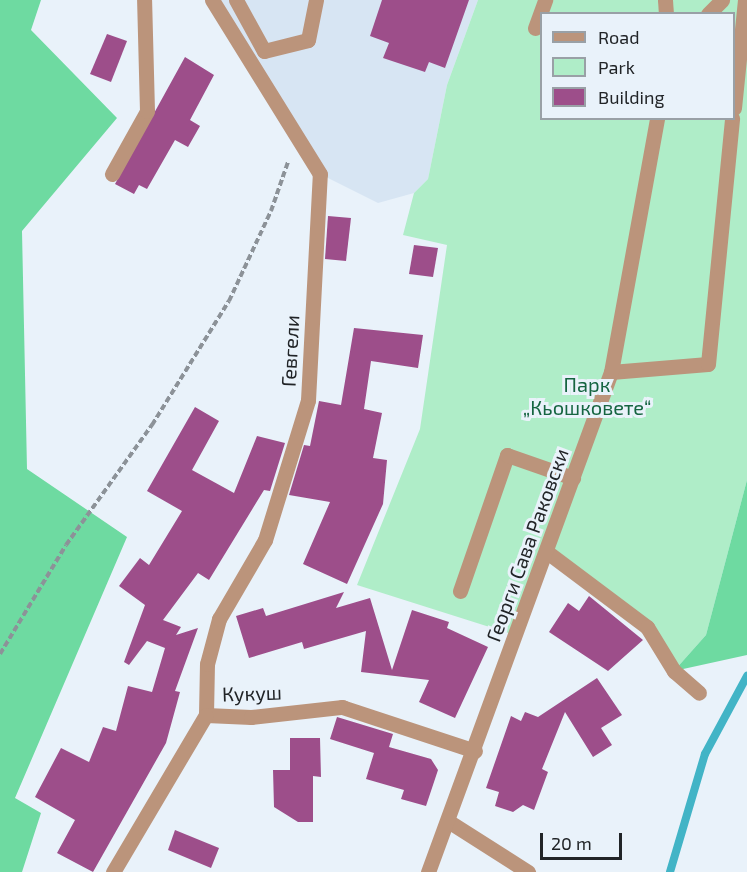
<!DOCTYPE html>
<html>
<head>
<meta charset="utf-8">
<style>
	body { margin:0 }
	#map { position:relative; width:747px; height:872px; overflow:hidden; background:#e9f2fa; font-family:"Exo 2",sans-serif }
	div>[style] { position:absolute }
	.built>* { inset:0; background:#d7e5f3 }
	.green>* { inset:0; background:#afedc8 }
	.forest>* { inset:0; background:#6edaa1 }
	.stream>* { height:8px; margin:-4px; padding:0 4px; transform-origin:4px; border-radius:4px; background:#42b4c6 }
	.building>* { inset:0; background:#9d4e8a }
	.path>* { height:4px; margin-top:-2px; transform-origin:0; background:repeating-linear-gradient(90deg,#8c9298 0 6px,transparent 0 9px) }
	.lane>* { height:15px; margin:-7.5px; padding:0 7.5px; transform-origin:7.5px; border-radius:7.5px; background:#bb947b }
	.street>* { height:15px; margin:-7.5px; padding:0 7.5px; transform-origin:7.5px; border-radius:7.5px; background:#bb947b }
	span { translate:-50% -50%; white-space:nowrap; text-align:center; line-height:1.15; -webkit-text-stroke:6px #e9f2fa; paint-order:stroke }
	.street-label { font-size:20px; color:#212427 }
	.park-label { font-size:20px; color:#156541 }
	.legend { position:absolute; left:540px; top:12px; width:195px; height:108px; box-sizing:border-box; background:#e9f2fa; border:2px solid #99a0a6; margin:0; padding:8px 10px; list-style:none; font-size:18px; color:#212427 }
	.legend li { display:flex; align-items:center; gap:12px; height:30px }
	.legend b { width:30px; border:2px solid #99a0a6 }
	.scale { position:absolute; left:540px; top:833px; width:82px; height:27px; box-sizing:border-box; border:3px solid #212427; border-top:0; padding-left:8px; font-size:18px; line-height:21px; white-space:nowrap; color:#212427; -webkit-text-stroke:4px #e9f2fa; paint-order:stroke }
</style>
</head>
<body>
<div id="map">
	<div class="built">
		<div style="clip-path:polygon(212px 0,478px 0,447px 85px,428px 179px,414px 193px,378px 203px,320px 174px)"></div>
	</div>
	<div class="green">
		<div style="clip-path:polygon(evenodd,478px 0,747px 0,747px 480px,706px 635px,674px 671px,647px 627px,547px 553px,518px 636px,357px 585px,420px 429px,447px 245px,403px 235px,414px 193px,428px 179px,447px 85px,478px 0,542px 14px,734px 14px,734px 118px,542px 118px,542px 14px)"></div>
	</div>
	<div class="forest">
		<div style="clip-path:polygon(0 0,41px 0,31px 30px,117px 118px,22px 231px,27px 469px,127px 537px,15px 798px,41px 813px,22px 872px,0 872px)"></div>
		<div style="clip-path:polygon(747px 480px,747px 655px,674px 671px,706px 635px)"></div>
	</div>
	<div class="stream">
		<div style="left:670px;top:872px;width:123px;rotate:-73.5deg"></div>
		<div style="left:705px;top:754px;width:89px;rotate:-61.7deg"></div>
	</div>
	<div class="building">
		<div style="clip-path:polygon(382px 0,469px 0,445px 68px,429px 62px,425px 72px,383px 58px,389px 43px,370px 36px)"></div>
		<div style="clip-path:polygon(107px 34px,127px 41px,111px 82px,90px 74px)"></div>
		<div style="clip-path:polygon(185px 57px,214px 75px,190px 120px,200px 126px,188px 147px,175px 140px,147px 189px,139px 185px,134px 194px,115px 184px)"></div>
		<div style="clip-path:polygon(328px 216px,351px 218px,346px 261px,325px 259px)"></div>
		<div style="clip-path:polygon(414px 245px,438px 248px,433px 277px,409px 274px)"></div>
		<div style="clip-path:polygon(354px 328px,423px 335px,418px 368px,371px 361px,364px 409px,382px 413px,373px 458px,387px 460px,383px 504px,347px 584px,303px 564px,330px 502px,289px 495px,304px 445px,310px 446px,319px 401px,341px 405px)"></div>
		<div style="clip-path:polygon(195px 407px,219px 421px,192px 470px,234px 493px,257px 436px,285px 443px,270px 491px,264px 490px,209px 580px,198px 573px,163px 620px,181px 627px,176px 635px,198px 628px,175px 691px,180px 692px,166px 743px,93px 872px,57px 853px,75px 820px,35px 797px,61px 748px,89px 762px,103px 727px,116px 731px,128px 686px,152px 692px,165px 648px,147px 641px,129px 665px,124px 662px,145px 605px,119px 586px,140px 558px,149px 565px,182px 511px,147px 491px)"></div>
		<div style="clip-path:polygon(344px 592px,336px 608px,370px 598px,392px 670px,412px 610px,449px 622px,447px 628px,488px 647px,455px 718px,419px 702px,429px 680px,361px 672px,366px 631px,304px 649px,302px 642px,249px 658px,236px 616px,263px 608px,266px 616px)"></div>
		<div style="clip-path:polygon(589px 596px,643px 640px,608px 671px,549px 632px,568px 603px,579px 611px)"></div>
		<div style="clip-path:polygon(597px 678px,622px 715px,601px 728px,612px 745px,593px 757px,565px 712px,542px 769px,548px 772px,534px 810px,523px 805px,513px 812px,495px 806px,499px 792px,486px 788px,511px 716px,521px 721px,525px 712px,538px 717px)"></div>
		<div style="clip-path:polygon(337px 717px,393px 734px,389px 747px,431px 759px,438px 770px,426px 806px,401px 799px,404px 790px,366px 779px,374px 753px,330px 739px)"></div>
		<div style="clip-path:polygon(290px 738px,320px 738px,321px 777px,313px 776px,313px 822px,298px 822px,274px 807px,273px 770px,290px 770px)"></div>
		<div style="clip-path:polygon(175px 830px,219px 848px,211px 868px,168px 850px)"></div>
	</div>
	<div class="path">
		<div style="left:0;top:654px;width:127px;rotate:-58.8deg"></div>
		<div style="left:66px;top:545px;width:148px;rotate:-54.4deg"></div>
		<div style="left:152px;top:425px;width:146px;rotate:-58.2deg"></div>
		<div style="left:229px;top:301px;width:99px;rotate:-65deg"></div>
		<div style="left:271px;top:211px;width:52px;rotate:-70.9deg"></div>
	</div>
	<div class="lane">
		<div style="left:236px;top:0;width:58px;rotate:61.2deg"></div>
		<div style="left:264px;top:51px;width:45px;rotate:-14deg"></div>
		<div style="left:308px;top:40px;width:41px;rotate:-78.7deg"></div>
		<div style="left:708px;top:14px;width:20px;rotate:-45deg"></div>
		<div style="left:535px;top:28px;width:30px;rotate:-70deg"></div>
		<div style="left:734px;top:108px;width:109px;rotate:-84.2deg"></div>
		<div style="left:611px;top:372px;width:97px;rotate:-4.7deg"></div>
		<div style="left:708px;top:364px;width:247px;rotate:-84.4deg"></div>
		<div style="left:460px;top:591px;width:144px;rotate:-70.9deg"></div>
		<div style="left:507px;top:455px;width:70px;rotate:19.2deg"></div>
	</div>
	<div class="street">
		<div style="left:665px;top:0;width:14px;rotate:86deg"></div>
		<div style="left:112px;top:174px;width:72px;rotate:-60.9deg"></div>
		<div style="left:147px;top:111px;width:111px;rotate:-91.5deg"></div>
		<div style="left:547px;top:552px;width:125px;rotate:36.9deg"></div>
		<div style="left:647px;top:627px;width:52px;rotate:58.5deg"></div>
		<div style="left:674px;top:671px;width:33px;rotate:41deg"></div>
		<div style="left:206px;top:715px;width:51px;rotate:-88.9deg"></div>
		<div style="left:207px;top:664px;width:47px;rotate:-75.1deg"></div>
		<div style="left:219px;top:619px;width:91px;rotate:-59.8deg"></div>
		<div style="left:265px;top:540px;width:146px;rotate:-72.9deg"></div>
		<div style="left:308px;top:400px;width:226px;rotate:-87deg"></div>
		<div style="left:320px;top:174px;width:205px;rotate:-121.8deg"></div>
		<div style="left:206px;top:715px;width:45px;rotate:2.5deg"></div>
		<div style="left:251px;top:717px;width:92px;rotate:-6.3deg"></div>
		<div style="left:342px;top:707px;width:140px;rotate:18.3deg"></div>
		<div style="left:448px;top:821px;width:95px;rotate:32.5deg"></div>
		<div style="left:113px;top:872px;width:182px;rotate:-59.4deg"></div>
		<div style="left:428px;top:872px;width:532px;rotate:-69.9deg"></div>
		<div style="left:611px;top:372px;width:258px;rotate:-79.7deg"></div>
	</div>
	<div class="street-label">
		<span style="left:290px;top:351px;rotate:-87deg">Гевгели</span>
		<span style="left:527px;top:545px;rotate:-70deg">Георги Сава Раковски</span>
		<span style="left:252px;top:693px;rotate:-2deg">Кукуш</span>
	</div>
	<div class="park-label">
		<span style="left:587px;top:396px">Парк<br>„Кьошковете“</span>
	</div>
	<ul class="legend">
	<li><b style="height:8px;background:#bb947b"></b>Road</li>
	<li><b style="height:16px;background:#afedc8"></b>Park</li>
	<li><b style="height:16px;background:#9d4e8a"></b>Building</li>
	</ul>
	<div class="scale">20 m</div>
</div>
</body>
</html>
